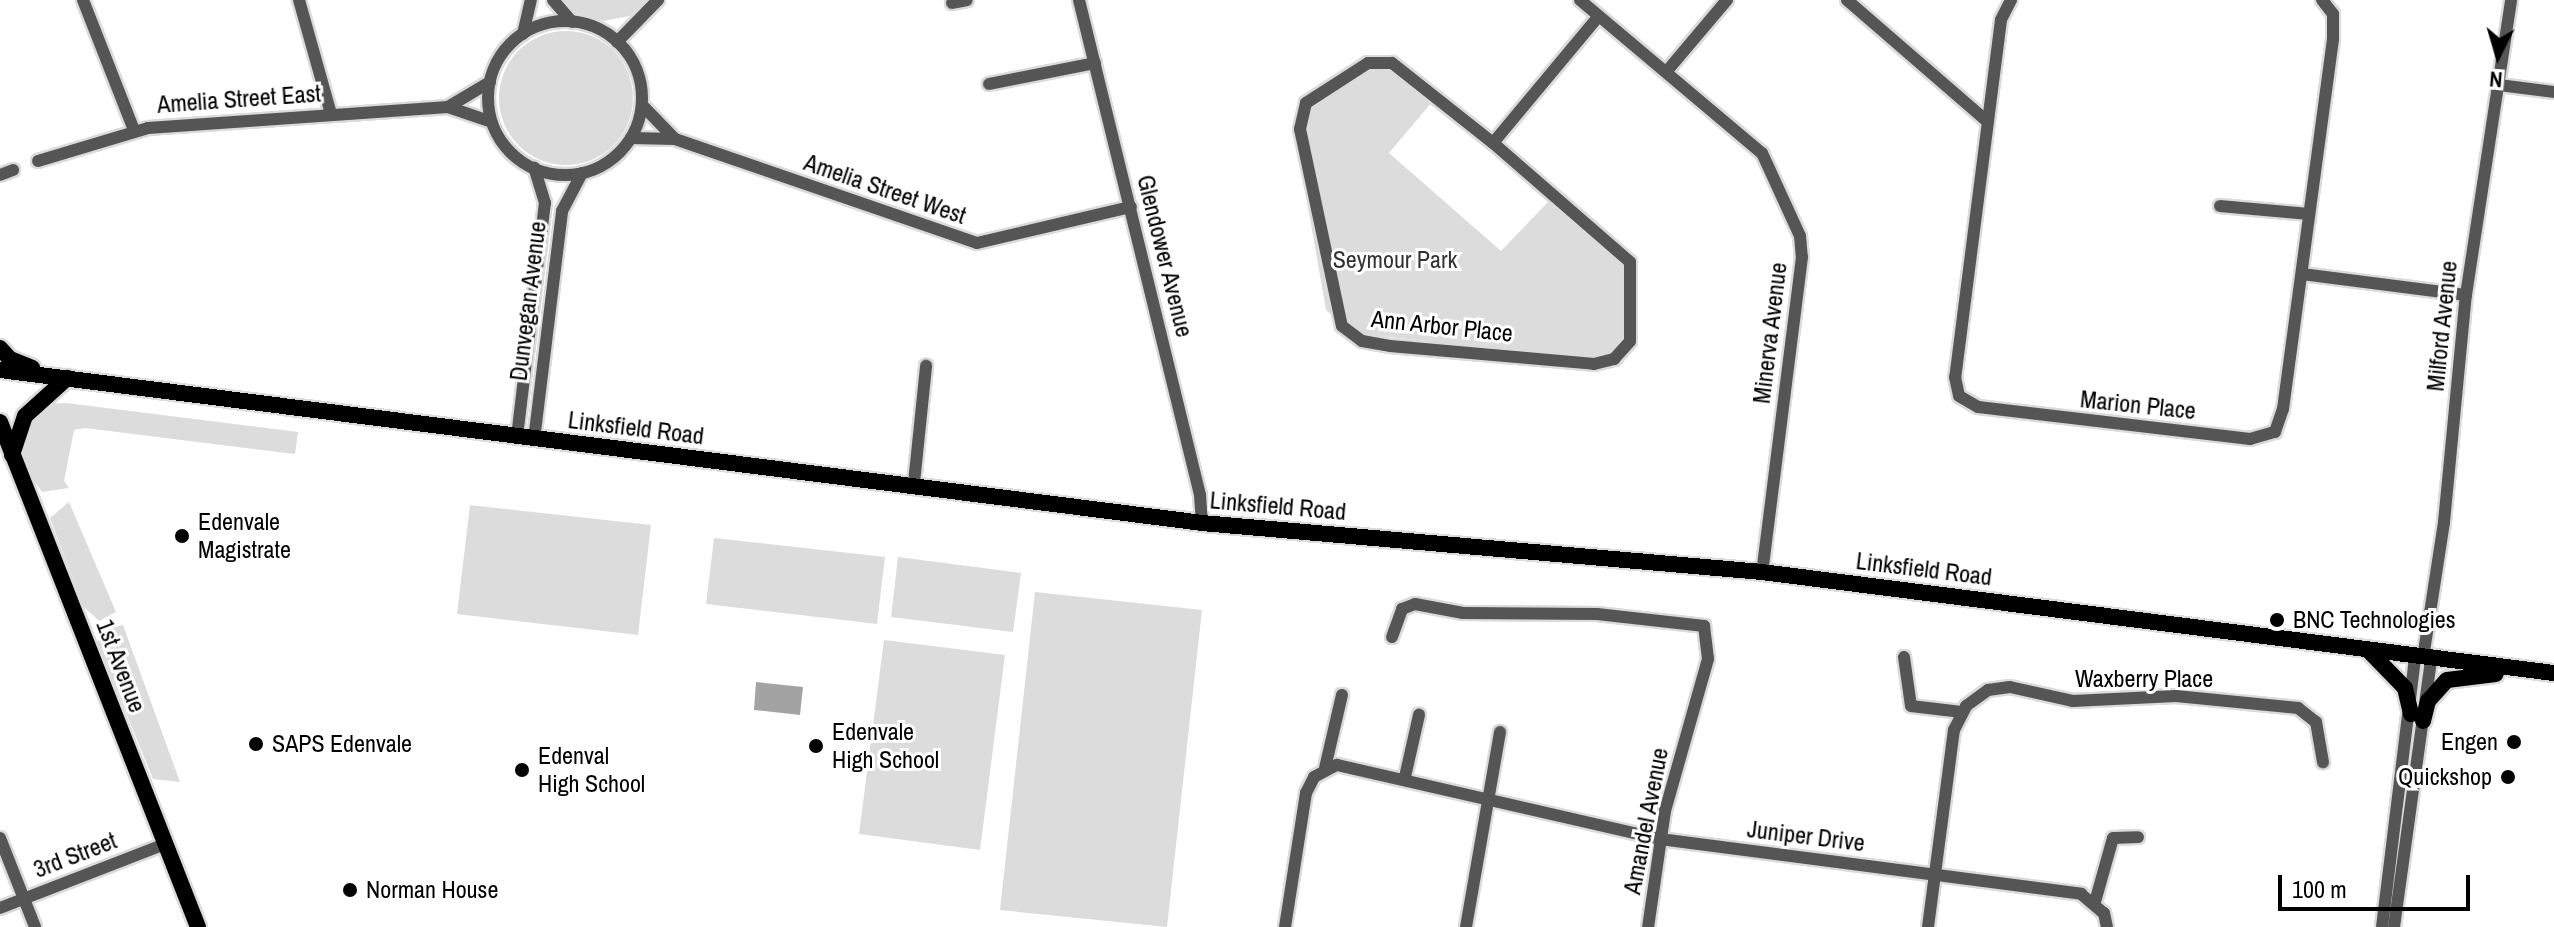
<!DOCTYPE html>
<html>
<head>
<meta charset="utf-8">
<style>
	body { margin:0 }
	#map { position:relative; width:2554px; height:927px; overflow:hidden; background:#fff; font-family:"Archivo Narrow",sans-serif }
	div>[style] { position:absolute }
	.green>* { inset:0; background:#dcdcdc }
	.round { border-radius:50% }
	.water>* { inset:0; background:#a3a3a3 }
	.roads { filter:drop-shadow(2px 0 #dbdbdb) drop-shadow(-2px 0 #dbdbdb) drop-shadow(0 2px #dbdbdb) drop-shadow(0 -2px #dbdbdb) }
	.minor>* { height:12px; margin:-6px; padding:0 6px; transform-origin:6px; border-radius:6px; background:#555 }
	.minor>.ring { margin:-6px; padding:0; box-sizing:content-box; background:none; border:12px solid #555; border-radius:50% }
	.major>* { height:16px; margin:-8px; padding:0 8px; transform-origin:8px; border-radius:8px; background:#000 }
	.dots>* { width:22px; height:22px; translate:-50% -50%; box-sizing:border-box; border:4px solid #fff; border-radius:50% }
	span { translate:-50% -50%; white-space:nowrap; text-align:center; line-height:1.15; -webkit-text-stroke:6px #fff; paint-order:stroke }
	.street-label { font-size:24px; color:#000 }
	.park-label { font-size:24px; color:#333 }
	.poi-label { font-size:24px; color:#000 }
	.left { translate:0 -50%; text-align:left }
	.right { translate:-100% -50%; text-align:right }
	.north { position:absolute; left:2458px; top:16px; width:80px; height:80px; -webkit-text-stroke:6px #fff; paint-order:stroke; rotate:185deg; font-size:22px; font-weight:700; line-height:32px; text-align:center; color:#000 }
	.north::after { content:''; display:block; margin:auto; width:28px; height:36px; background:#000; clip-path:polygon(50% 0,100% 100%,50% 72%,0 100%) }
	.scale { position:absolute; left:2278px; top:875px; width:192px; height:36px; box-sizing:border-box; border:4px solid #000; border-top:0; padding-left:10px; font-size:24px; line-height:28px; white-space:nowrap; color:#000; -webkit-text-stroke:6px #fff; paint-order:stroke }
</style>
</head>
<body>
<div id="map">
	<div class="green">
		<div style="clip-path:polygon(561px 0,646px 0,630px 16px,603px 21px,569px 11px)"></div>
		<div class="round" style="left:499px;top:31px;width:134px;height:134px"></div>
		<div style="clip-path:polygon(1368px 58px,1396px 60px,1438px 95px,1389px 153px,1501px 251px,1550px 200px,1625px 264px,1622px 348px,1602px 360px,1352px 333px,1326px 310px,1294px 127px,1312px 92px)"></div>
		<div style="clip-path:polygon(66px 403px,298px 432px,295px 454px,85px 428px,74px 430px,64px 481px,69px 488px,42px 492px,18px 458px,19px 439px,38px 404px)"></div>
		<div style="clip-path:polygon(69px 502px,116px 612px,99px 621px,83px 606px,50px 518px)"></div>
		<div style="clip-path:polygon(470px 505px,651px 525px,638px 635px,457px 614px)"></div>
		<div style="clip-path:polygon(714px 538px,885px 557px,877px 624px,706px 604px)"></div>
		<div style="clip-path:polygon(898px 557px,1021px 573px,1013px 632px,891px 617px)"></div>
		<div style="clip-path:polygon(1035px 592px,1202px 610px,1167px 927px,1000px 910px)"></div>
		<div style="clip-path:polygon(123px 625px,180px 782px,153px 779px,97px 642px,107px 629px)"></div>
		<div style="clip-path:polygon(884px 640px,1005px 655px,980px 850px,859px 834px)"></div>
	</div>
	<div class="water">
		<div style="clip-path:polygon(756px 682px,803px 687px,800px 715px,754px 710px)"></div>
	</div>
	<div class="roads">
		<div class="minor">
			<div style="left:83px;top:0;width:140px;rotate:68.6deg"></div>
			<div style="left:299px;top:0;width:118px;rotate:74.3deg"></div>
			<div style="left:553px;top:0;width:29px;rotate:49deg"></div>
			<div style="left:1079px;top:0;width:510px;rotate:76.26deg"></div>
			<div style="left:1200px;top:495px;width:28px;rotate:86deg"></div>
			<div style="left:1580px;top:0;width:238px;rotate:40.1deg"></div>
			<div style="left:1762px;top:153px;width:91px;rotate:65.4deg"></div>
			<div style="left:1800px;top:236px;width:21px;rotate:85deg"></div>
			<div style="left:1802px;top:257px;width:318px;rotate:97.2deg"></div>
			<div style="left:1847px;top:0;width:186px;rotate:40.9deg"></div>
			<div style="left:2011px;top:0;width:22px;rotate:117deg"></div>
			<div style="left:2001px;top:20px;width:360px;rotate:97.3deg"></div>
			<div style="left:1955px;top:377px;width:19px;rotate:78deg"></div>
			<div style="left:1959px;top:396px;width:22px;rotate:30deg"></div>
			<div style="left:1978px;top:407px;width:274px;rotate:6.7deg"></div>
			<div style="left:2250px;top:439px;width:26px;rotate:-16deg"></div>
			<div style="left:2275px;top:432px;width:24px;rotate:-71deg"></div>
			<div style="left:2283px;top:409px;width:373px;rotate:-82.3deg"></div>
			<div style="left:2333px;top:39px;width:25px;rotate:-90deg"></div>
			<div style="left:2333px;top:14px;width:18px;rotate:-128deg"></div>
			<div style="left:952px;top:3px;width:15px;rotate:-11deg"></div>
			<div class="ring" style="left:488px;top:21px;width:142px;height:142px"></div>
			<div style="left:523px;top:34px;width:35px;rotate:-77deg"></div>
			<div style="left:617px;top:42px;width:59px;rotate:-45.7deg"></div>
			<div style="left:1667px;top:71px;width:93px;rotate:-49.8deg"></div>
			<div style="left:989px;top:84px;width:108px;rotate:-11.2deg"></div>
			<div style="left:2499px;top:85px;width:55px;rotate:7.3deg"></div>
			<div style="left:642px;top:105px;width:47px;rotate:45.9deg"></div>
			<div style="left:448px;top:107px;width:46px;rotate:18.8deg"></div>
			<div style="left:631px;top:138px;width:44px;rotate:1.3deg"></div>
			<div style="left:675px;top:139px;width:319px;rotate:19deg"></div>
			<div style="left:977px;top:243px;width:158px;rotate:-13.2deg"></div>
			<div style="left:1493px;top:143px;width:129px;rotate:-141.6deg"></div>
			<div style="left:1392px;top:63px;width:24px;rotate:180deg"></div>
			<div style="left:1368px;top:63px;width:74px;rotate:147.2deg"></div>
			<div style="left:1306px;top:103px;width:27px;rotate:103deg"></div>
			<div style="left:1300px;top:129px;width:201px;rotate:78deg"></div>
			<div style="left:1342px;top:326px;width:25px;rotate:37deg"></div>
			<div style="left:1362px;top:341px;width:28px;rotate:10deg"></div>
			<div style="left:1390px;top:346px;width:205px;rotate:5deg"></div>
			<div style="left:1594px;top:364px;width:21px;rotate:-14deg"></div>
			<div style="left:1614px;top:359px;width:24px;rotate:-48deg"></div>
			<div style="left:1630px;top:341px;width:79px;rotate:-90deg"></div>
			<div style="left:1630px;top:262px;width:181px;rotate:-139deg"></div>
			<div style="left:1493px;top:143px;width:164px;rotate:-50.2deg"></div>
			<div style="left:38px;top:161px;width:115px;rotate:-16.7deg"></div>
			<div style="left:148px;top:128px;width:301px;rotate:-4deg"></div>
			<div style="left:448px;top:107px;width:49px;rotate:-30.8deg"></div>
			<div style="left:0;top:175px;width:14px;rotate:-21deg"></div>
			<div style="left:2220px;top:206px;width:89px;rotate:5.1deg"></div>
			<div style="left:2302px;top:274px;width:165px;rotate:7.3deg"></div>
			<div style="left:517px;top:437px;width:236px;rotate:-83.2deg"></div>
			<div style="left:545px;top:203px;width:37px;rotate:-107deg"></div>
			<div style="left:534px;top:440px;width:231px;rotate:-83deg"></div>
			<div style="left:562px;top:211px;width:43px;rotate:-62.2deg"></div>
			<div style="left:914px;top:483px;width:118px;rotate:-84.1deg"></div>
			<div style="left:1392px;top:637px;width:30px;rotate:-70deg"></div>
			<div style="left:1402px;top:609px;width:14px;rotate:-21deg"></div>
			<div style="left:1415px;top:604px;width:49px;rotate:10.6deg"></div>
			<div style="left:1463px;top:613px;width:134px;rotate:0.4deg"></div>
			<div style="left:1597px;top:614px;width:108px;rotate:6.4deg"></div>
			<div style="left:1704px;top:626px;width:33px;rotate:83deg"></div>
			<div style="left:1708px;top:659px;width:158px;rotate:105.8deg"></div>
			<div style="left:1665px;top:811px;width:117px;rotate:98.3deg"></div>
			<div style="left:1904px;top:657px;width:49px;rotate:81.9deg"></div>
			<div style="left:1911px;top:706px;width:51px;rotate:6.7deg"></div>
			<div style="left:2423px;top:658px;width:138px;rotate:-81.2deg"></div>
			<div style="left:2444px;top:522px;width:228px;rotate:-84.5deg"></div>
			<div style="left:2466px;top:295px;width:298px;rotate:-81.3deg"></div>
			<div style="left:1325px;top:768px;width:75px;rotate:-76.9deg"></div>
			<div style="left:1405px;top:777px;width:64px;rotate:-77.3deg"></div>
			<div style="left:0;top:838px;width:96px;rotate:68.5deg"></div>
			<div style="left:2095px;top:902px;width:66px;rotate:-74.3deg"></div>
			<div style="left:2113px;top:838px;width:25px;rotate:-2deg"></div>
			<div style="left:0;top:908px;width:177px;rotate:-21.2deg"></div>
			<div style="left:1285px;top:927px;width:136px;rotate:-81.1deg"></div>
			<div style="left:1306px;top:793px;width:18px;rotate:-63deg"></div>
			<div style="left:1314px;top:777px;width:26px;rotate:-28deg"></div>
			<div style="left:1337px;top:765px;width:331px;rotate:12.9deg"></div>
			<div style="left:1660px;top:839px;width:425px;rotate:7.4deg"></div>
			<div style="left:2081px;top:894px;width:30px;rotate:40deg"></div>
			<div style="left:2104px;top:913px;width:14px;rotate:78deg"></div>
			<div style="left:1466px;top:927px;width:198px;rotate:-80.1deg"></div>
			<div style="left:1928px;top:927px;width:199px;rotate:-82.5deg"></div>
			<div style="left:1954px;top:730px;width:27px;rotate:-63deg"></div>
			<div style="left:1966px;top:706px;width:27px;rotate:-36deg"></div>
			<div style="left:1988px;top:690px;width:22px;rotate:-8deg"></div>
			<div style="left:2010px;top:687px;width:65px;rotate:12.5deg"></div>
			<div style="left:2073px;top:701px;width:103px;rotate:-2.8deg"></div>
			<div style="left:2176px;top:696px;width:123px;rotate:5.6deg"></div>
			<div style="left:2298px;top:708px;width:23px;rotate:38deg"></div>
			<div style="left:2316px;top:722px;width:41px;rotate:80.1deg"></div>
			<div style="left:2382px;top:927px;width:272px;rotate:-83deg"></div>
			<div style="left:2394px;top:927px;width:271px;rotate:-82.1deg"></div>
		</div>
		<div class="major">
			<div style="left:0;top:348px;width:15px;rotate:48deg"></div>
			<div style="left:10px;top:359px;width:24px;rotate:22deg"></div>
			<div style="left:0;top:370px;width:1212px;rotate:7.25deg"></div>
			<div style="left:1202px;top:523px;width:562px;rotate:5deg"></div>
			<div style="left:1762px;top:572px;width:798px;rotate:7.27deg"></div>
			<div style="left:0;top:422px;width:542px;rotate:68.59deg"></div>
			<div style="left:12px;top:455px;width:41px;rotate:-71.6deg"></div>
			<div style="left:25px;top:416px;width:57px;rotate:-42.1deg"></div>
			<div style="left:2369px;top:651px;width:52px;rotate:45.8deg"></div>
			<div style="left:2405px;top:688px;width:27px;rotate:77deg"></div>
			<div style="left:2423px;top:721px;width:21px;rotate:-76deg"></div>
			<div style="left:2428px;top:701px;width:28px;rotate:-48deg"></div>
			<div style="left:2447px;top:680px;width:49px;rotate:-7deg"></div>
		</div>
	</div>
	<div class="dots">
		<div style="left:182px;top:536px;background:#000"></div>
		<div style="left:2277px;top:620px;background:#000"></div>
		<div style="left:2514px;top:742px;background:#000"></div>
		<div style="left:256px;top:744px;background:#000"></div>
		<div style="left:816px;top:746px;background:#000"></div>
		<div style="left:522px;top:770px;background:#000"></div>
		<div style="left:2508px;top:777px;background:#000"></div>
		<div style="left:350px;top:890px;background:#000"></div>
	</div>
	<div class="street-label">
		<span style="left:239px;top:99px;rotate:-4deg">Amelia Street East</span>
		<span style="left:885px;top:189px;rotate:19deg">Amelia Street West</span>
		<span style="left:1165px;top:256px;rotate:76deg">Glendower Avenue</span>
		<span style="left:528px;top:301px;rotate:-83deg">Dunvegan Avenue</span>
		<span style="left:1442px;top:326px;rotate:6deg">Ann Arbor Place</span>
		<span style="left:2442px;top:326px;rotate:-84deg">Milford Avenue</span>
		<span style="left:1770px;top:333px;rotate:-83deg">Minerva Avenue</span>
		<span style="left:2138px;top:405px;rotate:6deg">Marion Place</span>
		<span style="left:636px;top:428px;rotate:7deg">Linksfield Road</span>
		<span style="left:1278px;top:506px;rotate:5deg">Linksfield Road</span>
		<span style="left:1924px;top:569px;rotate:7deg">Linksfield Road</span>
		<span style="left:121px;top:666px;rotate:69deg">1st Avenue</span>
		<span style="left:2144px;top:679px">Waxberry Place</span>
		<span style="left:1646px;top:821px;rotate:-79deg">Amandel Avenue</span>
		<span style="left:1806px;top:836px;rotate:7deg">Juniper Drive</span>
		<span style="left:75px;top:855px;rotate:-21deg">3rd Street</span>
	</div>
	<div class="park-label">
		<span style="left:1395px;top:260px">Seymour Park</span>
	</div>
	<div class="poi-label">
		<span class="left" style="left:198px;top:536px">Edenvale<br>Magistrate</span>
		<span class="left" style="left:2293px;top:620px">BNC Technologies</span>
		<span class="left" style="left:832px;top:746px">Edenvale<br>High School</span>
		<span class="right" style="left:2498px;top:742px">Engen</span>
		<span class="left" style="left:272px;top:744px">SAPS Edenvale</span>
		<span class="left" style="left:538px;top:770px">Edenval<br>High School</span>
		<span class="right" style="left:2492px;top:777px">Quickshop</span>
		<span class="left" style="left:366px;top:890px">Norman House</span>
	</div>
	<div class="north">N</div>
	<div class="scale">100 m</div>
</div>
</body>
</html>
